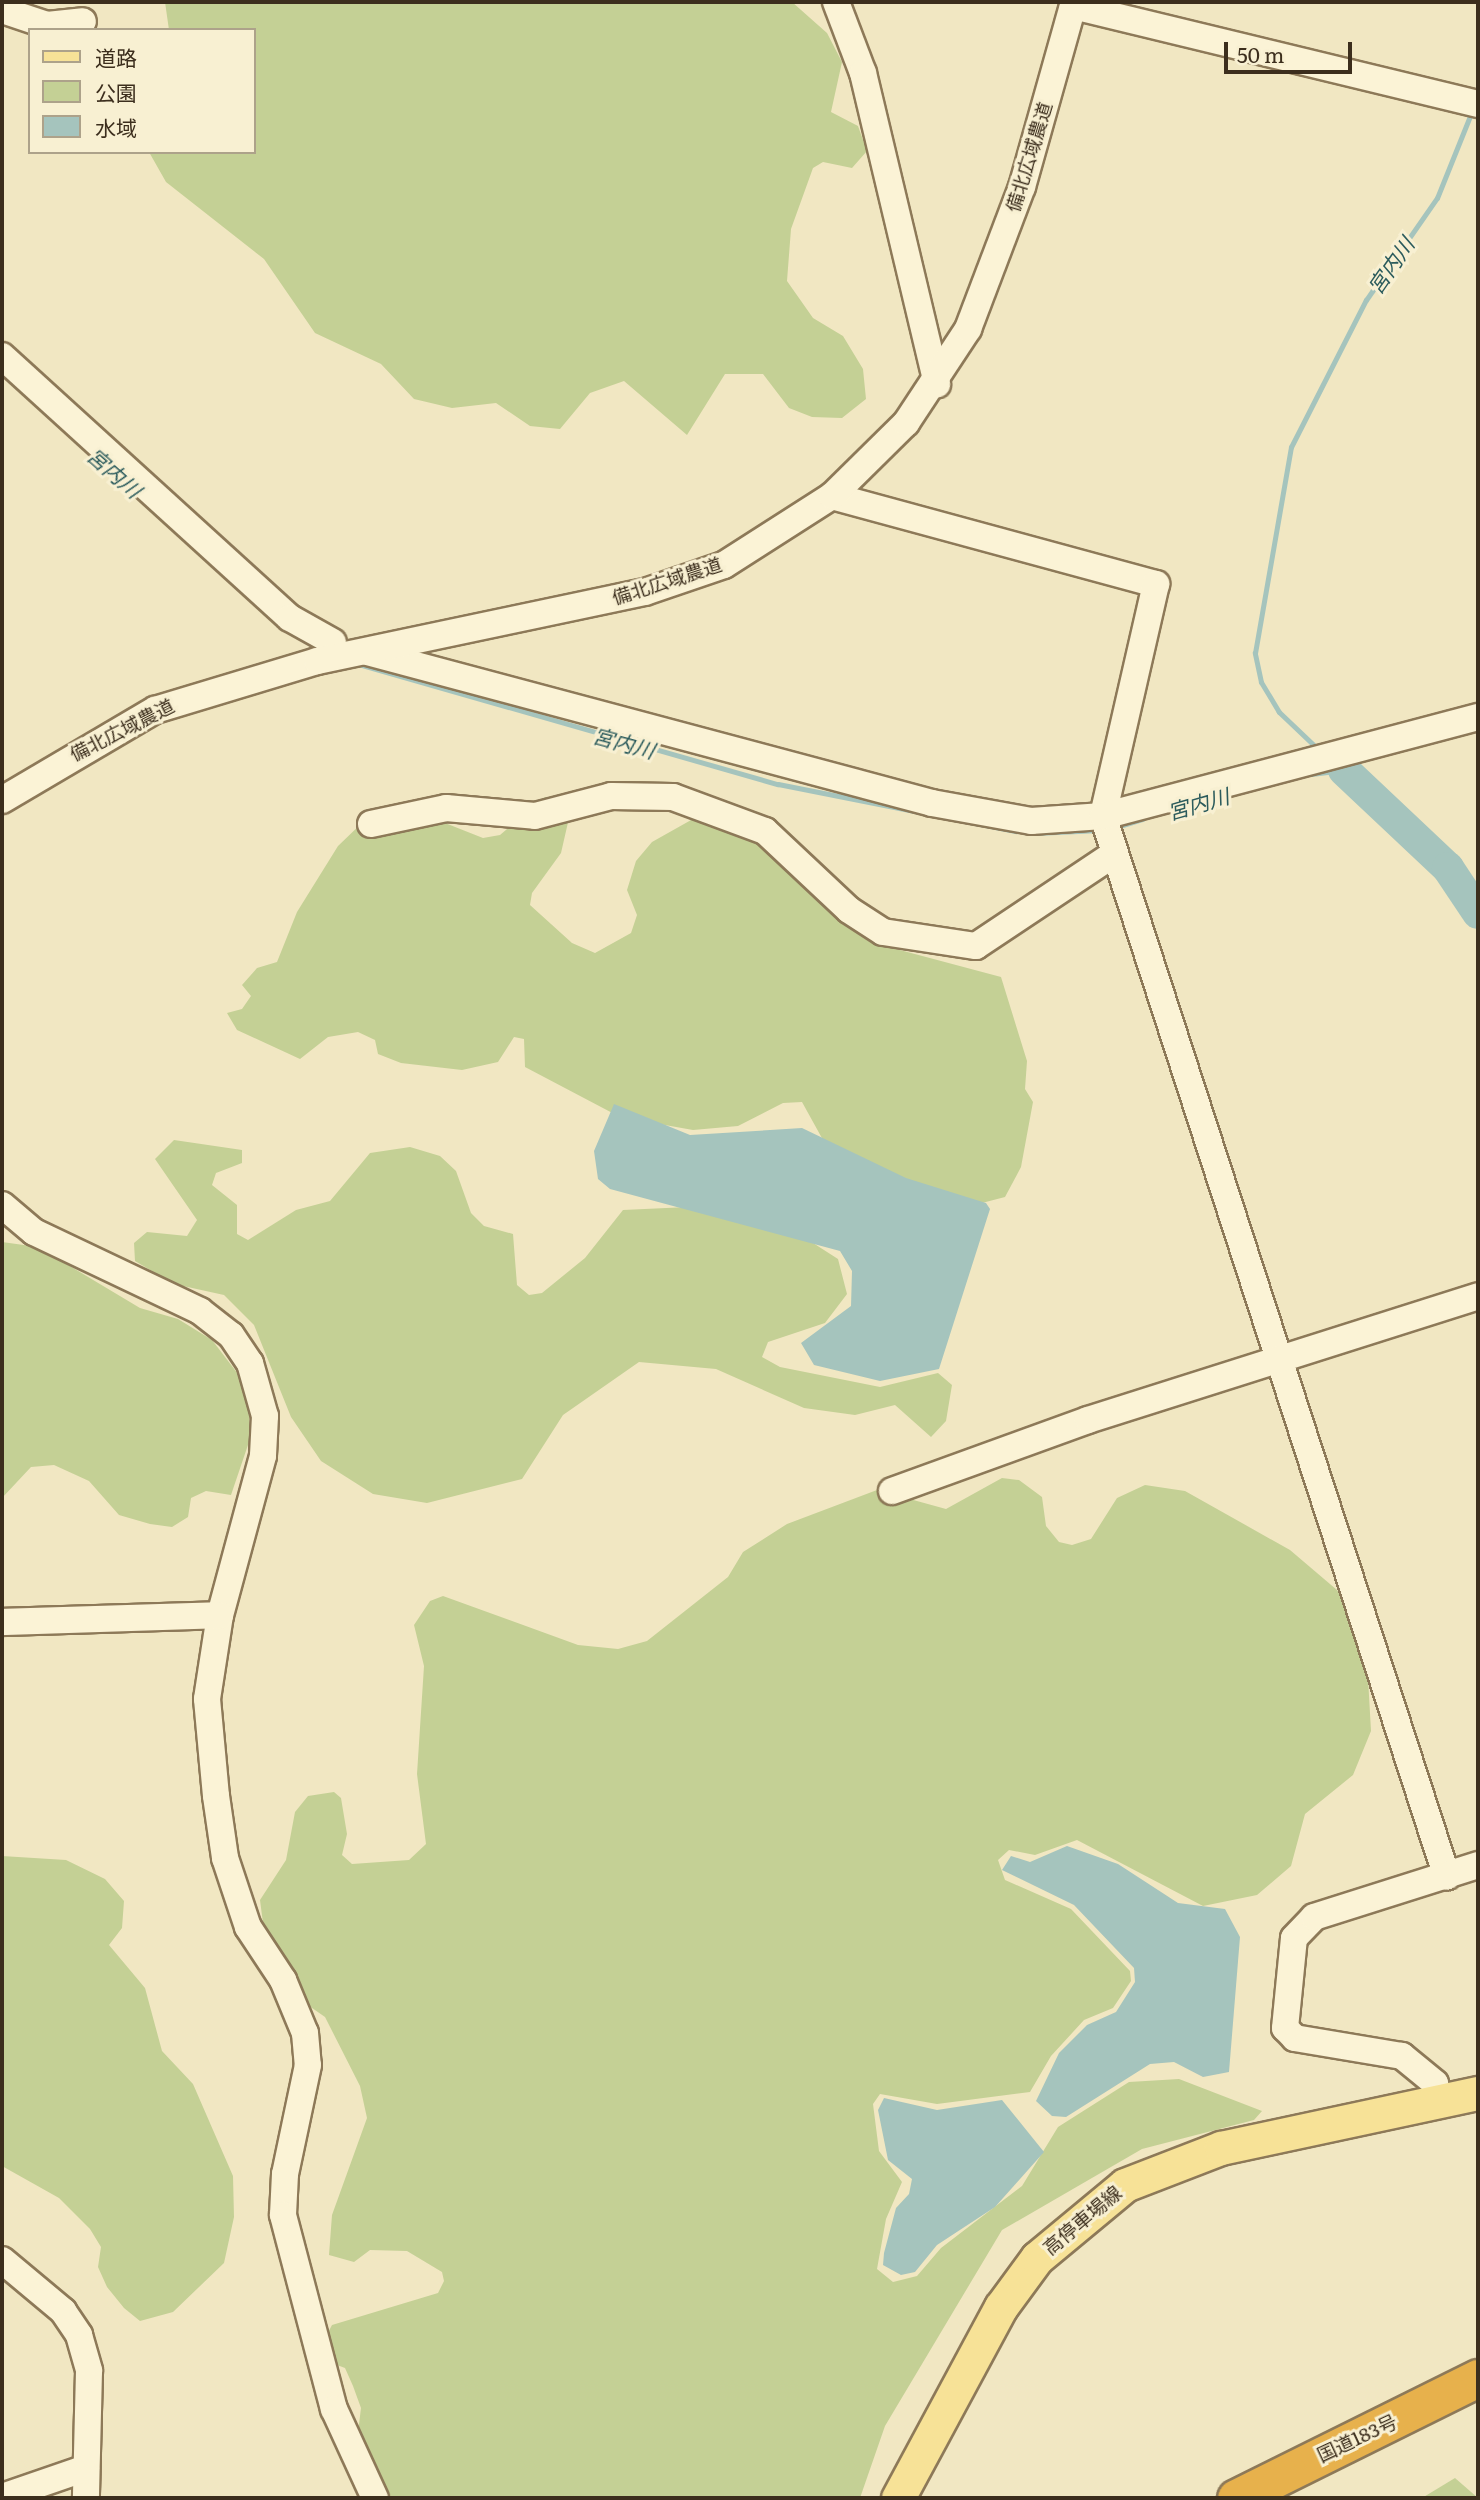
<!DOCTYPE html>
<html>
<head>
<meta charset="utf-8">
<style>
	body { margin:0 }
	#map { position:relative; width:1480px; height:2500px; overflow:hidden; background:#f1e7c2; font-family:Literata,"Noto Sans JP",serif }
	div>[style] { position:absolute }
	.green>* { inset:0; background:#c4d095 }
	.water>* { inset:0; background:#a5c4bd }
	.stream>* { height:5px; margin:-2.5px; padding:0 2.5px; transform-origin:2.5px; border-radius:2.5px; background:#a5c4bd }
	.river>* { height:32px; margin:-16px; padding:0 16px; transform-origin:16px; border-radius:16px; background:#a5c4bd }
	.roads { filter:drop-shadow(2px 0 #8d7958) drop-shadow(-2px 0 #8d7958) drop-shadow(0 2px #8d7958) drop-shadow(0 -2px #8d7958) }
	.minor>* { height:26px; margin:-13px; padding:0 13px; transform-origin:13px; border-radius:13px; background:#fbf3d6 }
	.major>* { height:33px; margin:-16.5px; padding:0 16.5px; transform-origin:16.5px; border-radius:16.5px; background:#f7e297 }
	.highway>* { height:37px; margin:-18.5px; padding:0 18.5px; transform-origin:18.5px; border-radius:18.5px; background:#e7b14c }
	span { translate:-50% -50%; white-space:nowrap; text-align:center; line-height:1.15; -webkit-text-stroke:6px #f8f0d2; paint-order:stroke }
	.street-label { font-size:19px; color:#3c2e1d }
	.water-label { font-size:21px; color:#2b5b5c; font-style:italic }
	.frame { position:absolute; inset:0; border:4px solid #3c2e1d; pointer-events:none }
	.legend { position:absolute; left:28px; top:28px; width:228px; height:126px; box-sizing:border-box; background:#f8f0d2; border:2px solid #ada28a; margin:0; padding:9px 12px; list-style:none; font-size:21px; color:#3c2e1d }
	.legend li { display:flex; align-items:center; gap:14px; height:35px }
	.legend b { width:35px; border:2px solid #ada28a }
	.scale { position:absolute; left:1224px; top:42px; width:128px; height:32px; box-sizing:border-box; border:4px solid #3c2e1d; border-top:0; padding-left:9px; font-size:21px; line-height:24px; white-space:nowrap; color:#3c2e1d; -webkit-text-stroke:5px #f8f0d2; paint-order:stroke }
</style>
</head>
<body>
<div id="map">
	<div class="green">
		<div style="clip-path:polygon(165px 2px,792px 2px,827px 33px,842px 62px,831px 112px,858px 126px,867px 151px,852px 168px,823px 162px,813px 168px,791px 229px,787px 281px,813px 318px,843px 336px,863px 369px,866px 399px,842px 418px,812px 417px,789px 408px,763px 374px,725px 374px,687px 435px,624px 381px,590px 393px,560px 429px,530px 426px,496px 403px,452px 408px,414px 399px,381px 364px,315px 333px,264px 259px,166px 182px,149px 152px,254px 152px,254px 30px,169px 30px)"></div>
		<div style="clip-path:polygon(545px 797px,564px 801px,569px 818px,561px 853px,532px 893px,530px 905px,572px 943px,595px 953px,631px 933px,637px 915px,627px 890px,636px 861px,652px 842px,700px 815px,772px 842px,896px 949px,1001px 977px,1027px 1061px,1025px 1089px,1033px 1102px,1021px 1167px,1005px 1197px,978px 1204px,909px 1184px,823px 1140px,802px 1102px,783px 1103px,738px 1126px,693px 1130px,620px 1117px,525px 1067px,524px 1039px,514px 1037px,498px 1062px,462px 1070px,401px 1063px,378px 1054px,375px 1040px,358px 1032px,328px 1037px,300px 1059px,237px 1030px,227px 1013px,242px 1009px,251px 996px,242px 985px,257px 968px,277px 962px,297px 912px,338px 846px,365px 820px,430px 809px,445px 823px,483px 838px,500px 835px)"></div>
		<div style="clip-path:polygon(174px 1140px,242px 1150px,242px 1163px,216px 1173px,212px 1185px,237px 1205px,237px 1234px,248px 1240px,296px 1210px,330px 1201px,370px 1153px,410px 1147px,440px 1156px,456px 1171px,471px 1213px,484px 1226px,513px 1234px,517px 1285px,529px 1295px,542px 1293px,585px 1258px,623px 1210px,688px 1207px,799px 1234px,838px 1259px,847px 1294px,825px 1323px,768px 1342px,762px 1357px,780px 1367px,880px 1387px,938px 1373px,952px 1385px,946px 1421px,931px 1437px,895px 1405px,855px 1415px,804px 1408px,716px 1369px,639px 1362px,563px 1415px,522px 1479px,427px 1503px,373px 1494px,321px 1461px,291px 1417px,254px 1325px,224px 1295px,174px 1284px,135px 1261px,134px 1243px,147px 1232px,187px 1236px,197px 1220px,155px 1159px)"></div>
		<div style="clip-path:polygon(2px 1242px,38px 1247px,140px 1308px,178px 1319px,212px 1340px,238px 1374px,249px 1405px,250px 1439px,231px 1495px,206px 1491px,191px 1498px,188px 1517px,172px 1527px,150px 1524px,119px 1515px,89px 1481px,54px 1465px,31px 1467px,2px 1498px)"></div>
		<div style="clip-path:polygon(1002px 1478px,1019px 1480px,1042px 1497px,1046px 1526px,1059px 1542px,1072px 1545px,1091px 1539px,1117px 1498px,1145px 1485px,1185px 1491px,1290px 1550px,1337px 1590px,1358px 1623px,1367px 1660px,1371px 1731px,1353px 1775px,1305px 1814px,1291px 1866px,1257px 1895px,1203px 1906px,1077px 1840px,1035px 1855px,1009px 1850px,998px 1860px,1005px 1880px,1071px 1909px,1130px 1971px,1131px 1981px,1113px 2008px,1084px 2020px,1051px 2056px,1030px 2092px,937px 2104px,880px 2094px,873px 2104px,879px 2151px,902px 2182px,886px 2219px,877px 2269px,893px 2282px,917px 2276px,941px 2248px,1022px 2186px,1058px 2127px,1129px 2082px,1179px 2079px,1262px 2111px,1254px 2120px,1142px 2149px,1002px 2230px,885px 2426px,860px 2498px,384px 2498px,358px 2432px,361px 2408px,353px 2386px,345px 2368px,329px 2362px,323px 2342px,332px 2325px,438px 2293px,444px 2281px,442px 2272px,407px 2251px,370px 2250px,354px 2262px,329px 2255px,332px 2215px,367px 2118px,360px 2086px,325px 2017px,302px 2001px,264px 1931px,260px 1900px,286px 1860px,295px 1812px,308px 1796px,334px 1792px,341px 1798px,347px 1834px,342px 1855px,352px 1864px,409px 1860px,426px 1844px,417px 1774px,424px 1666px,414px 1625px,430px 1601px,443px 1596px,578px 1645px,618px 1649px,647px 1641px,728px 1577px,743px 1552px,787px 1524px,877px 1490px,946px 1509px)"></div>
		<div style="clip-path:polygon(2px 1856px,66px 1860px,105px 1879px,124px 1901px,122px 1928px,109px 1945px,145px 1988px,162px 2051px,193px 2084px,233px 2176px,234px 2217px,224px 2263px,173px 2312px,140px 2321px,124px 2308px,107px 2287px,98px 2267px,101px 2247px,90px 2229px,59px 2198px,2px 2166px)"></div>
		<div style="clip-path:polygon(1455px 2478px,1478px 2498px,1422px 2498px)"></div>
	</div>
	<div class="water">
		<div style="clip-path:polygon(614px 1104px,690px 1135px,802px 1128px,906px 1178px,986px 1203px,990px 1209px,939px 1369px,880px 1381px,814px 1365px,801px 1343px,851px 1306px,852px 1271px,840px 1251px,610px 1189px,598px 1179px,594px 1151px)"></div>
		<div style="clip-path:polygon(1067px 1846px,1118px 1864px,1178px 1903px,1225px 1909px,1240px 1937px,1229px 2072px,1203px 2077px,1174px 2062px,1150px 2064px,1066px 2117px,1052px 2116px,1036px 2101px,1059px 2053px,1087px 2025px,1116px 2012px,1135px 1982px,1134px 1968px,1074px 1905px,1002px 1870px,1011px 1856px,1030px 1862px)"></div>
		<div style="clip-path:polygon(884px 2098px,937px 2110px,1002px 2100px,1044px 2152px,995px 2207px,937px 2245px,915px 2272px,901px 2275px,883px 2265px,884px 2253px,896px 2208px,909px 2194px,912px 2179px,888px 2160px,878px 2110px)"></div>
	</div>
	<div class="stream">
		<div style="left:355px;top:663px;width:440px;rotate:16deg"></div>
		<div style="left:778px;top:784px;width:243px;rotate:11.2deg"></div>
		<div style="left:1320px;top:751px;width:57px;rotate:-136.4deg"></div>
		<div style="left:1279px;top:712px;width:35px;rotate:-121deg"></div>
		<div style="left:1261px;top:682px;width:30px;rotate:-102deg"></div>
		<div style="left:1255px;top:653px;width:209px;rotate:-80.1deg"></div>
		<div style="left:1291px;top:447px;width:165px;rotate:-63deg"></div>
		<div style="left:1366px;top:300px;width:124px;rotate:-55.2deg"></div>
		<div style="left:1437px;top:198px;width:94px;rotate:-68.1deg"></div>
		<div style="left:1311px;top:774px;width:33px;rotate:-7deg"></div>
		<div style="left:1116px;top:827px;width:28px;rotate:-17deg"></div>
		<div style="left:1036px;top:833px;width:63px;rotate:-2.7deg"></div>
	</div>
	<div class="river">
		<div style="left:1344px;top:770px;width:143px;rotate:43.3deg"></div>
		<div style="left:1448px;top:868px;width:54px;rotate:56.3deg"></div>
	</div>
	<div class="roads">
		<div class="minor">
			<div style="left:836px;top:2px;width:76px;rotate:69.2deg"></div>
			<div style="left:863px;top:73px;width:320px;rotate:76.6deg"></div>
			<div style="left:1073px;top:6px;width:417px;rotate:13.6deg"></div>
			<div style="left:2px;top:10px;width:47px;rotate:18.4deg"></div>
			<div style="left:47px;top:25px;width:36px;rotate:-6deg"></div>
			<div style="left:2px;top:356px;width:389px;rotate:42.3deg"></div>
			<div style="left:290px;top:618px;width:49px;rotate:29.2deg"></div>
			<div style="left:832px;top:496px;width:336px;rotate:15.2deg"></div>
			<div style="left:1156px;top:584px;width:238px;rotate:102.9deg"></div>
			<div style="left:1103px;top:816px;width:1115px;rotate:72.04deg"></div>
			<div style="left:367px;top:652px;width:585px;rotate:14.96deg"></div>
			<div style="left:932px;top:803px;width:101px;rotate:10.3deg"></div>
			<div style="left:1031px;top:821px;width:72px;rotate:-4deg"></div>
			<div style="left:1103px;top:816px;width:388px;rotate:-14.8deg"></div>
			<div style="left:2px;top:800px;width:178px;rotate:-30.5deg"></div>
			<div style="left:155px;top:710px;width:169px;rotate:-16.8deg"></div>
			<div style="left:317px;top:661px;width:335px;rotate:-11.9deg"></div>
			<div style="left:645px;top:592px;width:83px;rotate:-18.9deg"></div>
			<div style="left:724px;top:565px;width:128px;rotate:-32.6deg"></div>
			<div style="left:832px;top:496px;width:104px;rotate:-44.6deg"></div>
			<div style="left:906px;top:423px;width:113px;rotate:-56.6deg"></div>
			<div style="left:968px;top:329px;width:152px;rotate:-69.2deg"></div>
			<div style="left:1022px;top:187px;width:192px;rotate:-74.3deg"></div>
			<div style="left:371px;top:824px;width:77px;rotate:-12deg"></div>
			<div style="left:446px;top:808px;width:89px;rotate:5.1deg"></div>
			<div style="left:535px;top:816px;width:79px;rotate:-14.7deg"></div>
			<div style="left:611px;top:796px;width:62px;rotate:0.9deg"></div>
			<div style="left:673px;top:797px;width:98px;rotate:20.3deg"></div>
			<div style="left:765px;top:831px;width:115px;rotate:43.2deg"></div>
			<div style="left:849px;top:910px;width:40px;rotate:32.9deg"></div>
			<div style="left:883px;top:932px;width:94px;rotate:8.6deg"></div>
			<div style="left:976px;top:946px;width:166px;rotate:-33.7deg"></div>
			<div style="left:2px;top:1205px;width:42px;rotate:40.2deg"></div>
			<div style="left:34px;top:1232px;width:184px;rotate:25.4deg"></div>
			<div style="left:200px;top:1311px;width:39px;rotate:38deg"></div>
			<div style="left:231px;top:1335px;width:34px;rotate:56deg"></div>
			<div style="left:250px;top:1363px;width:55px;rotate:74.2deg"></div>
			<div style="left:265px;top:1416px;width:40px;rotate:92.9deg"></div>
			<div style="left:263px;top:1456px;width:165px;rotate:105.1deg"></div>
			<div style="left:220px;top:1615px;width:85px;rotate:98.8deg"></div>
			<div style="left:207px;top:1699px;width:97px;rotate:84.7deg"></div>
			<div style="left:216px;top:1796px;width:63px;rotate:81.7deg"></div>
			<div style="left:225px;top:1858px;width:73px;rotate:71.6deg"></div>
			<div style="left:248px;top:1927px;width:64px;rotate:56.6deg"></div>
			<div style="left:283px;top:1980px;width:57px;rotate:67.5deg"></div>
			<div style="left:305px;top:2033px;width:32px;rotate:85deg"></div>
			<div style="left:308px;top:2065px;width:111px;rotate:101.9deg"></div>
			<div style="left:285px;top:2174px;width:41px;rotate:92.8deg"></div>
			<div style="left:283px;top:2215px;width:201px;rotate:75.3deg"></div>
			<div style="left:334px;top:2409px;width:98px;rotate:65.3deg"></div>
			<div style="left:892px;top:1491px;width:208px;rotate:-19.9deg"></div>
			<div style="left:1088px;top:1420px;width:409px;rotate:-17.6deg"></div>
			<div style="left:2px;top:1622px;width:218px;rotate:-1.8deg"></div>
			<div style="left:1439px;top:2101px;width:18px;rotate:-103deg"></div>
			<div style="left:1435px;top:2083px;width:43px;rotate:-140.7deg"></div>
			<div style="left:1402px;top:2056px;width:109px;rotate:-170.5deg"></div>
			<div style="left:1295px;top:2038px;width:14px;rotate:-135deg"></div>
			<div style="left:1285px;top:2028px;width:90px;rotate:-84.3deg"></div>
			<div style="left:1294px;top:1938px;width:29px;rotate:-46deg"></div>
			<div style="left:1314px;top:1917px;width:172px;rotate:-17.6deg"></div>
			<div style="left:2px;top:2260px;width:80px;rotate:39.9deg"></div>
			<div style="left:63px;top:2311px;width:29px;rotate:56deg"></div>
			<div style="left:79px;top:2335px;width:37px;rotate:74deg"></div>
			<div style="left:89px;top:2371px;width:127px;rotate:91.4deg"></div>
			<div style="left:2px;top:2497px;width:89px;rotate:-19deg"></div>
		</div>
		<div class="major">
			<div style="left:898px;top:2498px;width:217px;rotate:-61.7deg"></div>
			<div style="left:1001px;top:2307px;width:61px;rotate:-53.7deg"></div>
			<div style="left:1037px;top:2258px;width:114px;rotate:-39.7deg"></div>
			<div style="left:1125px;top:2185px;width:103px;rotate:-21.1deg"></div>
			<div style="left:1221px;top:2148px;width:263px;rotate:-12.1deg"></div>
		</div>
		<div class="highway">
			<div style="left:1236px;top:2498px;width:270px;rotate:-26.4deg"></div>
		</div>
	</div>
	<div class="street-label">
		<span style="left:1029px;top:157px;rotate:-73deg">備北広域農道</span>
		<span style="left:667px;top:581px;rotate:-18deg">備北広域農道</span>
		<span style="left:122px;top:730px;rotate:-27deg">備北広域農道</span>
		<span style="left:1082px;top:2220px;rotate:-40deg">高停車場線</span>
		<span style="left:1357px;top:2438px;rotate:-25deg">国道183号</span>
	</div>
	<div class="water-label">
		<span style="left:1390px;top:265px;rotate:-55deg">宮内川</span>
		<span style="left:115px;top:472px;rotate:41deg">宮内川</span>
		<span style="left:624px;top:742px;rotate:15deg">宮内川</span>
		<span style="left:1198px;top:803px;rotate:-16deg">宮内川</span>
	</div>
	<div class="frame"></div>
	<ul class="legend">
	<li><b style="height:9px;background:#f7e297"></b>道路</li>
	<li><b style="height:19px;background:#c4d095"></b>公園</li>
	<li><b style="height:19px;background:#a5c4bd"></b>水域</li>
	</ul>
	<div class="scale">50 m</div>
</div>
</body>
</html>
